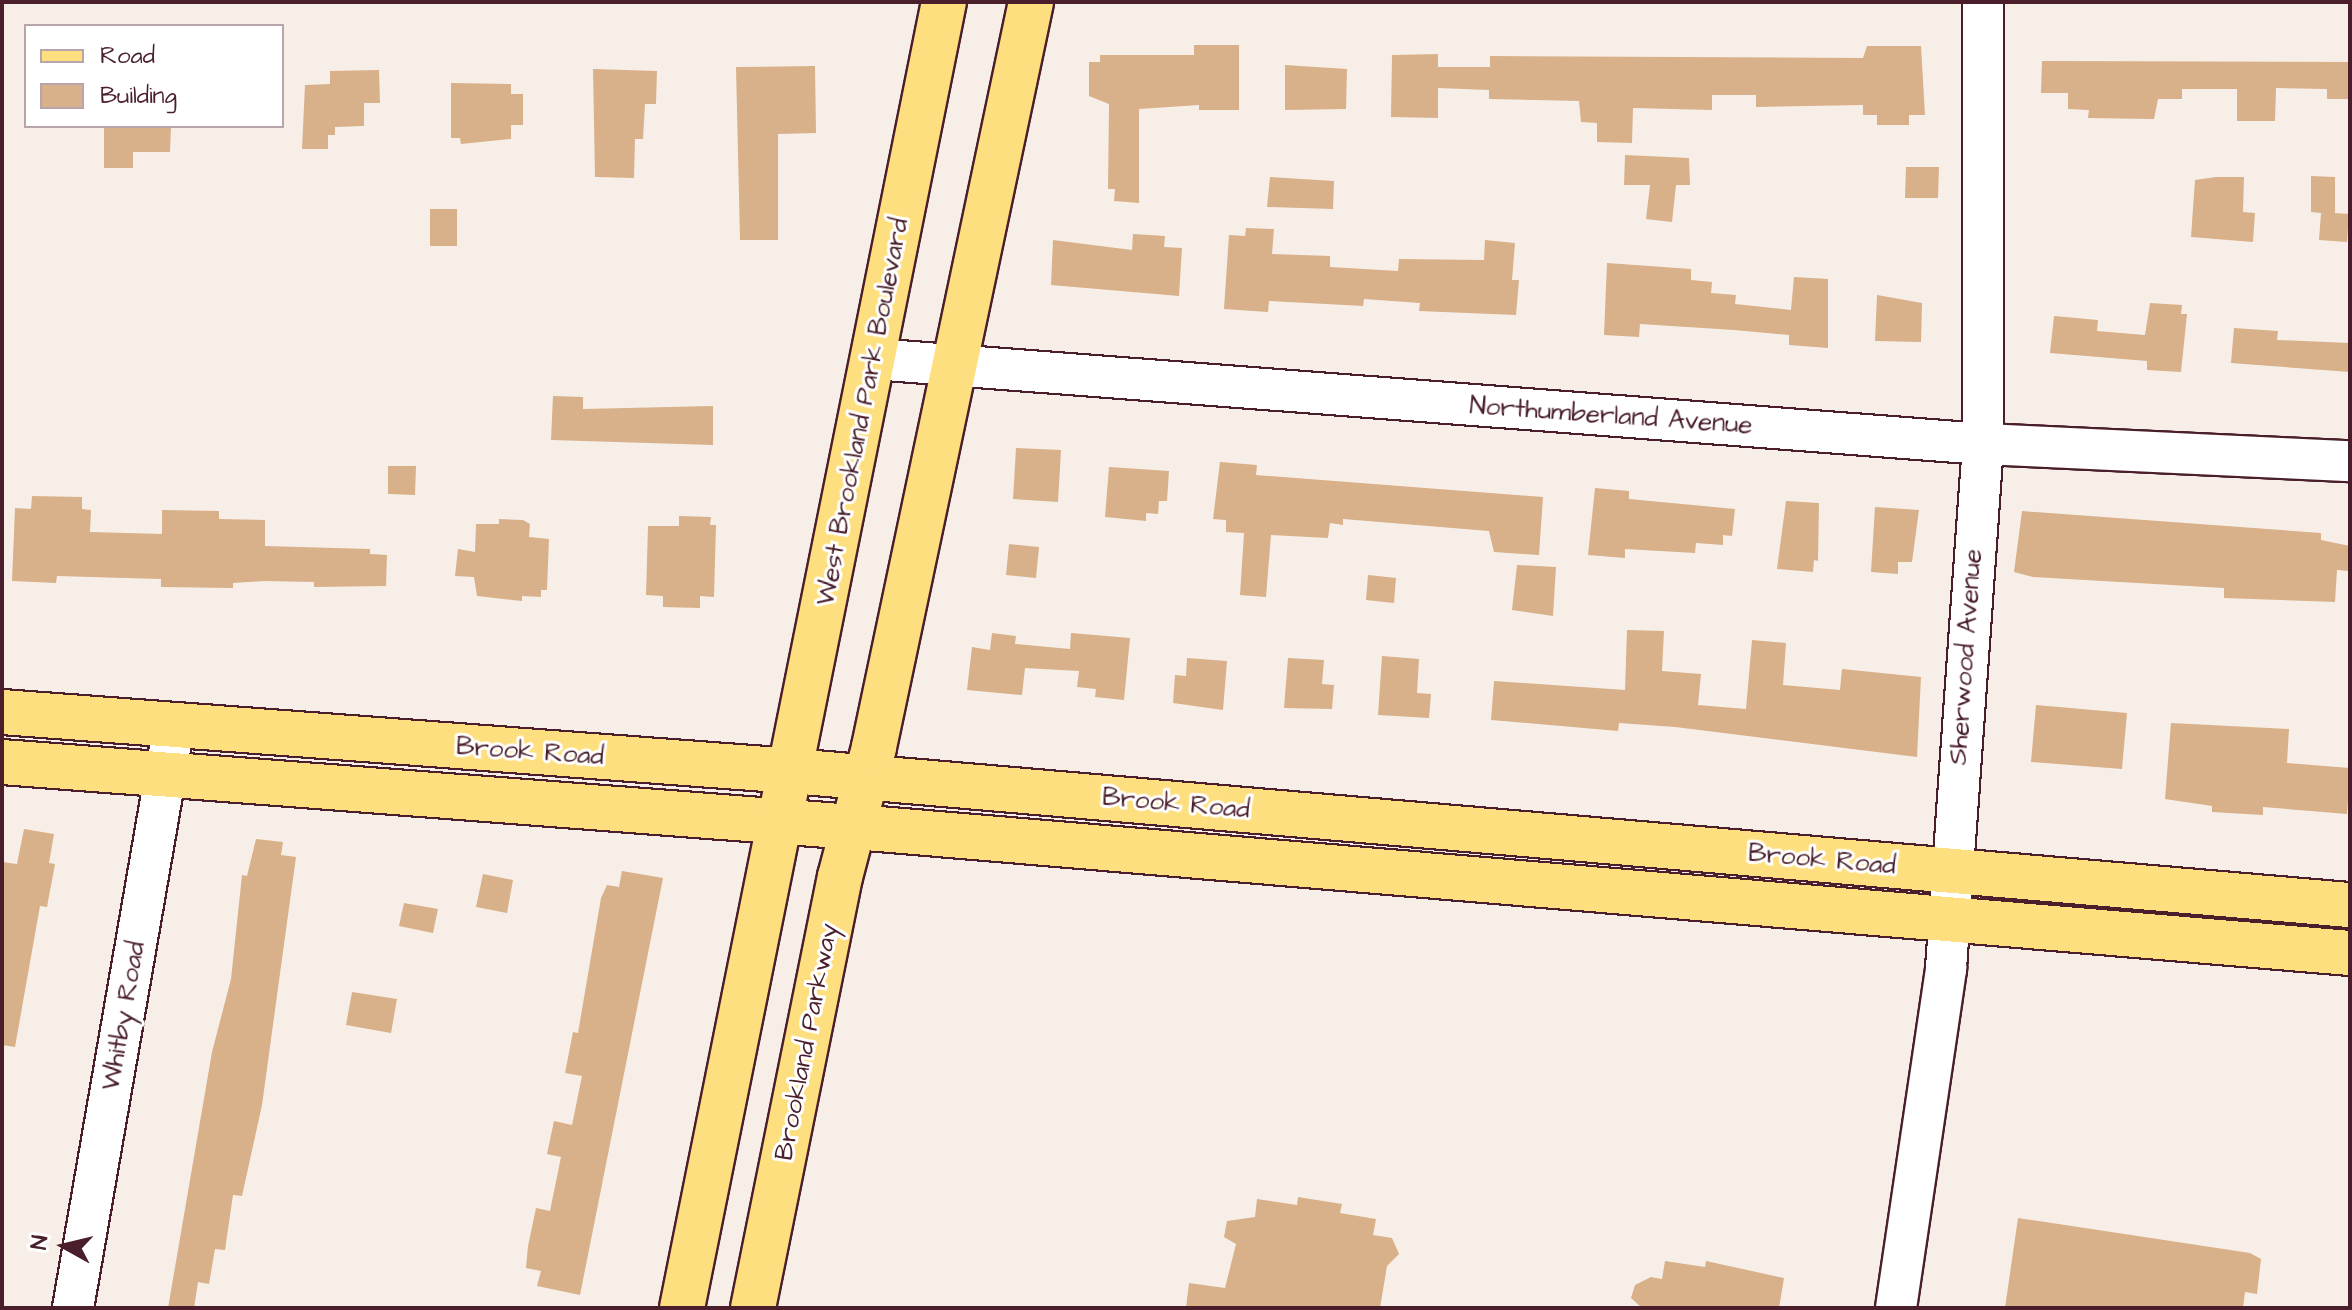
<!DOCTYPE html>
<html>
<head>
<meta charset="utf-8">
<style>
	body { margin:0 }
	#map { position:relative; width:2352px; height:1310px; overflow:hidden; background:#f7efe7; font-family:"Architects Daughter",sans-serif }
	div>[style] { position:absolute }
	.building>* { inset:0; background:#d8b089 }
	.roads { filter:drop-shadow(2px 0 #4a1f2b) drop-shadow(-2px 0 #4a1f2b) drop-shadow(0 2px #4a1f2b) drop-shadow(0 -2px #4a1f2b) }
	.minor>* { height:40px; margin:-20px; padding:0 20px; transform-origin:20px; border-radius:20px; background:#fff }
	.major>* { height:44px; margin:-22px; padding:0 22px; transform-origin:22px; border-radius:22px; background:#fedf80 }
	span { translate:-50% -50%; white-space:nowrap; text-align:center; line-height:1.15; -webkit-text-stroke:6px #fff; paint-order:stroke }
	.street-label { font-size:26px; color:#4a1f2b }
	.frame { position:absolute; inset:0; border:4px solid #4a1f2b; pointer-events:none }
	.legend { position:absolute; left:24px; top:24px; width:260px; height:104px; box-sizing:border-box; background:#fff; border:2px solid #b7a5aa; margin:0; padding:10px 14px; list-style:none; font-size:24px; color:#4a1f2b }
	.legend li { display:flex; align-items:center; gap:16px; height:40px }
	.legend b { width:40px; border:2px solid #b7a5aa }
	.north { position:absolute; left:24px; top:1206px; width:80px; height:80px; -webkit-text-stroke:6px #fff; paint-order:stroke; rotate:278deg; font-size:22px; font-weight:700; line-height:32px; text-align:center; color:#4a1f2b }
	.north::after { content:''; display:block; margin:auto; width:28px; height:36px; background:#4a1f2b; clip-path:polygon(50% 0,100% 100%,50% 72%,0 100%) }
</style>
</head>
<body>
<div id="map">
	<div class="building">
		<div style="clip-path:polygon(1194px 45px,1239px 45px,1239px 110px,1199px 110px,1199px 105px,1139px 109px,1139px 203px,1114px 201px,1115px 189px,1108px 189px,1109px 104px,1089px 96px,1089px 62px,1100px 62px,1100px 55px,1194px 55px)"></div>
		<div style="clip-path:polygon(1867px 46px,1921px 46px,1925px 115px,1909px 115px,1909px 125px,1877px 125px,1877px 115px,1863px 115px,1863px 105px,1756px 107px,1756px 95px,1712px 95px,1712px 110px,1633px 108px,1632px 143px,1597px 142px,1597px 123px,1581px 122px,1579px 101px,1489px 99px,1489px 90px,1438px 88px,1438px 118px,1391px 117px,1392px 55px,1438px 54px,1438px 67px,1490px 67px,1490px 56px,1863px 58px)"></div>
		<div style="clip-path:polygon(2042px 61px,2350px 62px,2350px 99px,2327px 99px,2327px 89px,2276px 88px,2275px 121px,2237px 121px,2237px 89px,2182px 89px,2182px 99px,2158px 99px,2154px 119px,2088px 118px,2089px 110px,2068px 109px,2068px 93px,2041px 93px)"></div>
		<div style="clip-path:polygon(1285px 65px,1347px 69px,1346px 109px,1285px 110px)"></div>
		<div style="clip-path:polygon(815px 66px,816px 133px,778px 134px,778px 240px,740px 240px,736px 67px)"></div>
		<div style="clip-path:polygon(593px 69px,657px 71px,656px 104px,645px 104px,643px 139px,635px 139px,634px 178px,595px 177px)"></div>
		<div style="clip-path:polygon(379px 70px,380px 103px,364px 103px,364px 126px,335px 127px,335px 135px,328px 135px,328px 149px,302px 149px,305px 85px,330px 84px,330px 71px)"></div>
		<div style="clip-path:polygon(451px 83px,511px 84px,511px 94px,523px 94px,523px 125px,511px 125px,511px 139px,461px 144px,460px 138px,451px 138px)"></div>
		<div style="clip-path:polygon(104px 126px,171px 126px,170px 152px,133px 152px,133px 168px,104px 168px)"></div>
		<div style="clip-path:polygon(1625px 155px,1689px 158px,1690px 185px,1676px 185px,1672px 222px,1646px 219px,1650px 185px,1624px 185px)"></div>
		<div style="clip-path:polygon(1906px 167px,1939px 167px,1938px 198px,1905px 198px)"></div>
		<div style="clip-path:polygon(2311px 176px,2335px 177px,2335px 213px,2349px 214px,2347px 242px,2319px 240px,2321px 213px,2311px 212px)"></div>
		<div style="clip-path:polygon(1270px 177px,1334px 181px,1333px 209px,1267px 207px)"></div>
		<div style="clip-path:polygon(2216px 177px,2244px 177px,2243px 212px,2255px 213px,2253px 242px,2191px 237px,2195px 180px)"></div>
		<div style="clip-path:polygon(430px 209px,457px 209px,457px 246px,430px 246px)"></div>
		<div style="clip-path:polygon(1246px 228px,1274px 229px,1272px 254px,1330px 256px,1330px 267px,1398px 271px,1399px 259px,1484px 260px,1485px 240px,1515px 243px,1512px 280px,1519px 280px,1516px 315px,1419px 311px,1420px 303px,1364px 299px,1363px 306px,1269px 301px,1268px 312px,1224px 309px,1229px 235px,1245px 236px)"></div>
		<div style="clip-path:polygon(1133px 234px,1165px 236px,1164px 247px,1182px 248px,1179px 296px,1051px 285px,1053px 240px,1132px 250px)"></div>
		<div style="clip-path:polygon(1607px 263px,1691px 269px,1691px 280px,1712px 282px,1711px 293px,1736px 295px,1735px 304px,1791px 310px,1794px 277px,1828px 279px,1828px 348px,1789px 345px,1789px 335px,1734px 330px,1640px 324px,1639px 337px,1604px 335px)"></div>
		<div style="clip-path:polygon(1877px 295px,1922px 303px,1921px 342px,1875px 341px)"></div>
		<div style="clip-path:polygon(2150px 303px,2182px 305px,2181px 314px,2187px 314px,2181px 372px,2147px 370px,2147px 361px,2050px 353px,2054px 316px,2098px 320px,2097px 331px,2145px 335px)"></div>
		<div style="clip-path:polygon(2234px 328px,2278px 331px,2277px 340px,2350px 343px,2350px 372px,2231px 363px)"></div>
		<div style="clip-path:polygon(553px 396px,583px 397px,583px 409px,713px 406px,713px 445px,551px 440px)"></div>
		<div style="clip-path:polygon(1016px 448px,1061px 450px,1058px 502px,1013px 499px)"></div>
		<div style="clip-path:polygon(1220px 462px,1257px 465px,1256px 475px,1543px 497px,1539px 555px,1494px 552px,1489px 531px,1343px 519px,1343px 525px,1330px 523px,1328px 538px,1271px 535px,1266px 597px,1240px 595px,1244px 533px,1226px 532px,1226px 520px,1213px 519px)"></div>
		<div style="clip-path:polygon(388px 466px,416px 466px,415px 495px,388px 494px)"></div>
		<div style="clip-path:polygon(1109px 467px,1169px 471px,1167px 501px,1159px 501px,1158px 514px,1146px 513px,1146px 521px,1105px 517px)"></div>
		<div style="clip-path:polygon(1595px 488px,1629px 491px,1629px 499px,1735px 509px,1732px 536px,1723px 535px,1723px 545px,1696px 543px,1695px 553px,1625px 549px,1625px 558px,1588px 555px)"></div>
		<div style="clip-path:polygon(32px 496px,82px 497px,82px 509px,91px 510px,90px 532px,162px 534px,162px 510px,219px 511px,219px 519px,265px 520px,265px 546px,370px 549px,370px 554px,387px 555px,386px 586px,314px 587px,314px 582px,264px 581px,233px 583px,233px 588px,161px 587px,161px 579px,57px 576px,56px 583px,12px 581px,15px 508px,31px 509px)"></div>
		<div style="clip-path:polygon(1786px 501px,1819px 503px,1818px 561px,1814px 560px,1813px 572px,1777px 569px)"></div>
		<div style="clip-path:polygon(1875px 507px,1919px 510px,1912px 562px,1898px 562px,1898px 574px,1871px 572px)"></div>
		<div style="clip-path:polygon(2022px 511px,2321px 533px,2321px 540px,2350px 546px,2349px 571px,2337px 570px,2335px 602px,2224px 598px,2224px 588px,2033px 577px,2014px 572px)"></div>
		<div style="clip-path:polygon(679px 516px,711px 517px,710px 525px,716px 525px,714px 597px,700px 596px,700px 608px,663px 607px,663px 596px,646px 595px,648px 526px,679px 526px)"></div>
		<div style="clip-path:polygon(499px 519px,523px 520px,530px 524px,529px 537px,549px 539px,547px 590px,541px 590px,541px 597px,522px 596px,522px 601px,477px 596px,474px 577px,455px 576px,458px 549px,475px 552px,476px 524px,499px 524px)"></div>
		<div style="clip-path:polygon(1009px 544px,1039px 547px,1036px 578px,1006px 575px)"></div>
		<div style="clip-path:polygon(1517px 565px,1556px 567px,1553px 616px,1512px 610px)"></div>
		<div style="clip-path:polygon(1368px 575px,1396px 578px,1394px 603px,1366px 600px)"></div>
		<div style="clip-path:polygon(1627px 630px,1664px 631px,1662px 671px,1701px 674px,1698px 705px,1746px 709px,1752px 640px,1786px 643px,1783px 685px,1840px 690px,1842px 669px,1921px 677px,1917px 757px,1675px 727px,1619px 723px,1618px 731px,1491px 720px,1494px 681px,1625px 690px)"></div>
		<div style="clip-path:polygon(992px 633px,1016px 636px,1015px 644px,1070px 649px,1071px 633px,1130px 638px,1124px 700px,1095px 697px,1096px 689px,1077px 687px,1079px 671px,1025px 668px,1022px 695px,967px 690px,972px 647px,990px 650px)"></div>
		<div style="clip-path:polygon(1382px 656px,1419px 659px,1417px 693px,1431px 694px,1429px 718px,1378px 715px)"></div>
		<div style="clip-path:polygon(1187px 658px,1227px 661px,1223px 710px,1173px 703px,1175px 675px,1186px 676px)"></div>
		<div style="clip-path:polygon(1288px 658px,1324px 660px,1322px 684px,1334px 685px,1332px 709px,1284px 708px)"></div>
		<div style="clip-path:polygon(2036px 705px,2127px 713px,2122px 769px,2031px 762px)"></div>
		<div style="clip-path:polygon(2171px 723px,2289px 729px,2287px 763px,2350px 768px,2347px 814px,2263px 807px,2263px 815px,2212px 812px,2212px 806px,2165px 799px)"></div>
		<div style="clip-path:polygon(24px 829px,54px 834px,49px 863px,55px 864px,47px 907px,40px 906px,15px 1047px,2px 1045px,2px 862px,17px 864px)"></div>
		<div style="clip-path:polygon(256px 839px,283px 842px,281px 855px,296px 857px,262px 1105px,242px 1196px,233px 1195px,225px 1250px,215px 1249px,209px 1284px,198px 1282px,194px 1308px,168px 1308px,212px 1052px,231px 979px,242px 875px,247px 876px)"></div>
		<div style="clip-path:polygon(622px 871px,663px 878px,580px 1295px,537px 1286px,541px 1271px,526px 1268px,528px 1246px,536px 1208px,550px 1211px,561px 1157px,547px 1154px,554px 1121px,572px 1125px,582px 1076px,565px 1073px,573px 1032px,578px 1033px,601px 898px,607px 885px,619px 887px)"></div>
		<div style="clip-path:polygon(483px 874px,513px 880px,507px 913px,476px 907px)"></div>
		<div style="clip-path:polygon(404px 903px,438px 909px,433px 933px,399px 926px)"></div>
		<div style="clip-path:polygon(352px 992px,397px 999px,391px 1033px,346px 1025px)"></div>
		<div style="clip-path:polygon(1298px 1197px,1342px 1204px,1340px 1213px,1376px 1219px,1373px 1235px,1392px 1238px,1399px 1254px,1387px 1266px,1380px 1308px,1186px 1308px,1189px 1283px,1225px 1288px,1236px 1244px,1224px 1237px,1227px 1221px,1255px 1217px,1257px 1199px,1297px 1205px)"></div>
		<div style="clip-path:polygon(2018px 1218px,2250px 1253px,2261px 1259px,2257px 1294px,2245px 1292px,2243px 1308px,2005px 1308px)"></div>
		<div style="clip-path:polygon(1665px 1261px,1705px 1267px,1706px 1261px,1784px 1278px,1779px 1308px,1642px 1308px,1631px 1298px,1635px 1285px,1651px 1277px,1662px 1279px)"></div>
	</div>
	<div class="roads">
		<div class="minor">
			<div style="left:873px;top:359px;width:1113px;rotate:4.38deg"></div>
			<div style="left:1983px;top:444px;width:367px;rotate:2.7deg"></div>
			<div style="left:73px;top:1308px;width:592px;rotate:-80.17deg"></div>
			<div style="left:1896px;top:1308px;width:344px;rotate:-81.6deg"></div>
			<div style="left:1946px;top:968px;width:525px;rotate:-85.96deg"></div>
			<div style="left:1983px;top:444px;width:442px;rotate:-90deg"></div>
		</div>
		<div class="major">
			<div style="left:2px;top:712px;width:792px;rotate:4.27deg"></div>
			<div style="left:792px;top:771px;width:1564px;rotate:4.92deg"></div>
			<div style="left:2px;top:762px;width:880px;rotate:4.37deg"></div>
			<div style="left:879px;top:829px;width:1476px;rotate:4.82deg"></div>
			<div style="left:682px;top:1308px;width:1332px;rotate:-78.66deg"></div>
			<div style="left:753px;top:1308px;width:440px;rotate:-78.6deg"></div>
			<div style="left:840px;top:877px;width:134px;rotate:-75.3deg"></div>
			<div style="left:874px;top:747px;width:761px;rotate:-78.1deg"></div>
		</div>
	</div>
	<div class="street-label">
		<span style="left:863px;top:412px;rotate:-79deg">West Brookland Park Boulevard</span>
		<span style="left:1611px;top:416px;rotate:4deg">Northumberland Avenue</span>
		<span style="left:1966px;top:657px;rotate:-86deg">Sherwood Avenue</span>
		<span style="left:530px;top:752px;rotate:4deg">Brook Road</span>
		<span style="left:1176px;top:804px;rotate:5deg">Brook Road</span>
		<span style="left:1822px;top:860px;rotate:5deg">Brook Road</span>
		<span style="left:124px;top:1016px;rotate:-80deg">Whitby Road</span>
		<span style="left:807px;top:1042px;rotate:-79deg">Brookland Parkway</span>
	</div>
	<div class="frame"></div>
	<ul class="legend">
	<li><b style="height:10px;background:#fedf80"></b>Road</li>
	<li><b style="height:22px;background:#d8b089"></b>Building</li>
	</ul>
	<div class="north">N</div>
</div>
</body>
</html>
